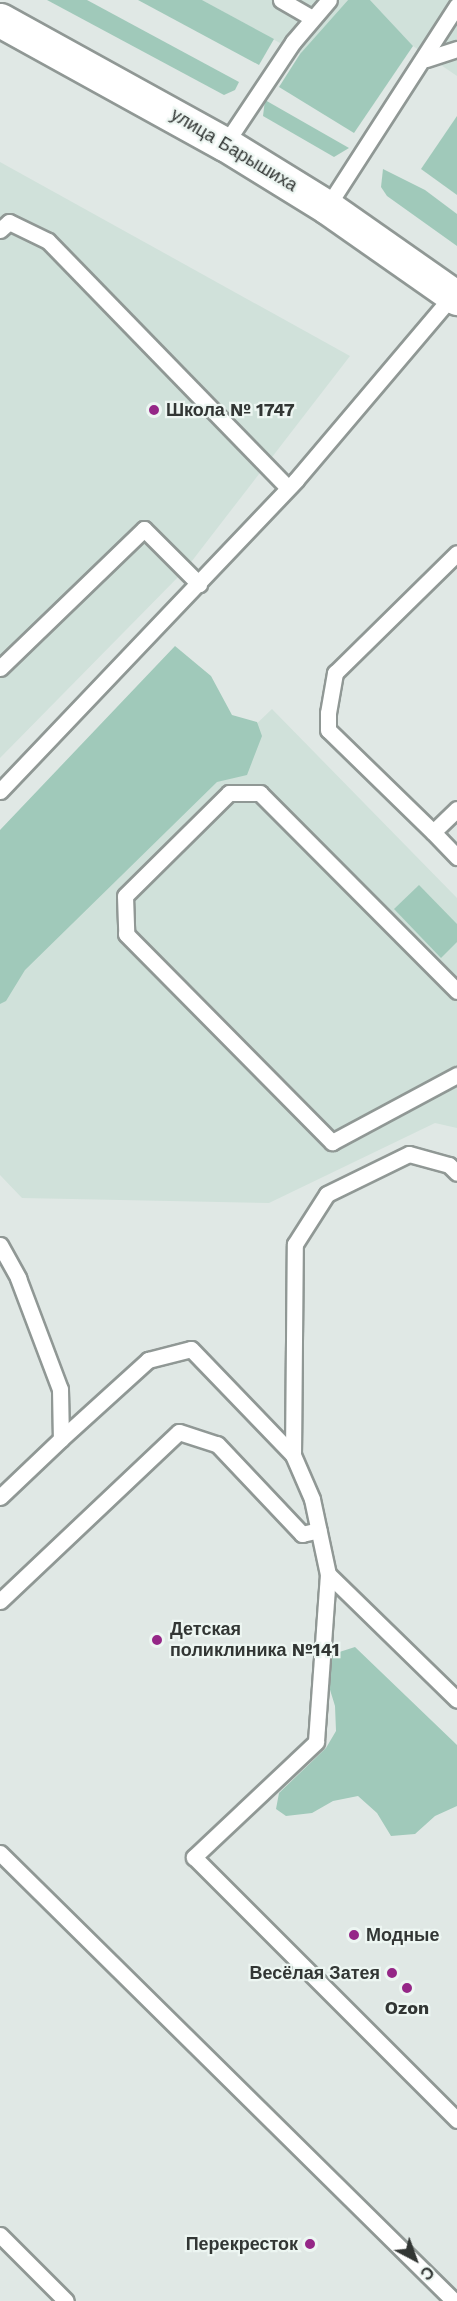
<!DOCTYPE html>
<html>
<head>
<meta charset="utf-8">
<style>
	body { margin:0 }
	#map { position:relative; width:457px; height:2301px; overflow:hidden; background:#e0e8e5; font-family:"Work Sans",sans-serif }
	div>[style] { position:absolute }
	.built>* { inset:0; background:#d0e1da }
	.green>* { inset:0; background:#a0c9ba }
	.roads { filter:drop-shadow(2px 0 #909895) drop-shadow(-2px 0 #909895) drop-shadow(0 2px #909895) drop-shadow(0 -2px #909895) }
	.service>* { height:15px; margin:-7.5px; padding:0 7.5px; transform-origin:7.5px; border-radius:7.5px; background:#fff }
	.secondary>* { height:33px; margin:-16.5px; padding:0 16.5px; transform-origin:16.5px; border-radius:16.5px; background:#fff }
	.dots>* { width:16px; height:16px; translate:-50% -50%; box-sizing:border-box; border:3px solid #edf6f2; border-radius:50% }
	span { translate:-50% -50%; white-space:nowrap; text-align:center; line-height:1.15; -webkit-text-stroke:4.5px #edf6f2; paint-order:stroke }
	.street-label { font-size:18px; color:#323634 }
	.poi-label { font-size:18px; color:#323634; font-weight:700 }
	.left { translate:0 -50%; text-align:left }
	.right { translate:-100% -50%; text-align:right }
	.north { position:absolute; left:385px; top:2229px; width:60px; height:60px; -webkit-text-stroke:4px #edf6f2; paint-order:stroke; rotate:139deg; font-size:16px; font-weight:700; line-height:24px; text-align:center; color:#323634 }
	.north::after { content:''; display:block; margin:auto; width:21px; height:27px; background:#323634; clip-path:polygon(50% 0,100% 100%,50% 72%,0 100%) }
</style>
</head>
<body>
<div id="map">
	<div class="built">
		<div style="clip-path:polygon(202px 0,348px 0,300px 54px)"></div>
		<div style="clip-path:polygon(370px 0,457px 0,457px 76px,413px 46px)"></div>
		<div style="clip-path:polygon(0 162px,350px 356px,185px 570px,0 758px)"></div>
		<div style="clip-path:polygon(272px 709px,457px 898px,457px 1128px,435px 1123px,269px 1203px,22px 1198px,0 1175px,0 971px)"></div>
	</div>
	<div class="green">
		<div style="clip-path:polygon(47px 0,87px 0,239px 82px,235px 90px,224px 95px)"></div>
		<div style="clip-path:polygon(138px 0,202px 0,274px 39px,259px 65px)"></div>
		<div style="clip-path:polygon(348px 0,370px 0,413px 46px,354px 133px,279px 87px,300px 54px)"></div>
		<div style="clip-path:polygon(265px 100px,349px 148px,334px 157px,263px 116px)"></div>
		<div style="clip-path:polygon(457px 116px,457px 195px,421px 169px)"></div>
		<div style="clip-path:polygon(383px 169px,425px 190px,457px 214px,457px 246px,387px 196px,381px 187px)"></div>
		<div style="clip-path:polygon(175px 646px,211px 676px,232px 715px,257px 722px,262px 736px,247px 775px,217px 782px,25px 970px,6px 1001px,0 1004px,0 830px)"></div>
		<div style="clip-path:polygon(419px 885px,457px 924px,457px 942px,441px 958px,394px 909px)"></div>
		<div style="clip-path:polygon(355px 1647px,457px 1745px,457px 1806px,435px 1816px,415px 1834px,391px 1836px,377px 1813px,358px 1796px,333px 1801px,312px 1813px,286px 1816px,276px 1809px,279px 1793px,326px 1748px,336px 1731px,335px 1706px,327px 1680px,330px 1655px)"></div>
	</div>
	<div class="roads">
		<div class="service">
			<div style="left:281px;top:0;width:36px;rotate:30deg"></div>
			<div style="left:426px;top:59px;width:33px;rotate:-18deg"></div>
			<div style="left:225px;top:144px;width:123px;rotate:-56.3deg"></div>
			<div style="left:293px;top:42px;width:55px;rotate:-49.4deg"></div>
			<div style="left:327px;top:207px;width:240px;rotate:-57.2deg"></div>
			<div style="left:0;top:230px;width:12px;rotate:-42deg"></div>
			<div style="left:9px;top:222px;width:43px;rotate:26deg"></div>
			<div style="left:48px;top:241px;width:344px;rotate:45.8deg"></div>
			<div style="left:0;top:668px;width:200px;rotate:-44deg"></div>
			<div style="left:144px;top:529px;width:78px;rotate:45deg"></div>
			<div style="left:0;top:791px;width:429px;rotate:-46.4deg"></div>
			<div style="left:296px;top:480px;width:243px;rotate:-49.7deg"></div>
			<div style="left:457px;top:809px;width:33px;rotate:136deg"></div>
			<div style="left:433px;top:832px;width:35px;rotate:46deg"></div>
			<div style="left:433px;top:832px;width:146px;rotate:-135.8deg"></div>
			<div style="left:328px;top:730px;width:17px;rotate:-90deg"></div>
			<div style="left:328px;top:713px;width:41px;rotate:-80.1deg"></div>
			<div style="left:335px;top:673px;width:171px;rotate:-44.5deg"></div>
			<div style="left:457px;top:991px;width:279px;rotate:-134.9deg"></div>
			<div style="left:260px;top:793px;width:31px;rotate:180deg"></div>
			<div style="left:229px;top:793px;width:146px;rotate:135.3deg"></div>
			<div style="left:125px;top:896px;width:38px;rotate:88deg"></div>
			<div style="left:126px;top:934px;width:293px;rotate:45.3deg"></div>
			<div style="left:332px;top:1142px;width:142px;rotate:-28.2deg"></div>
			<div style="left:0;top:1245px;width:38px;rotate:61deg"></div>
			<div style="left:18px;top:1278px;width:119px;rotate:69.3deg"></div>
			<div style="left:60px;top:1389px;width:50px;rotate:88.9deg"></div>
			<div style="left:61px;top:1439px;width:84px;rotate:136.4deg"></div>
			<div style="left:61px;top:1439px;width:118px;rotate:-42.2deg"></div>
			<div style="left:148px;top:1360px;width:44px;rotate:-14.3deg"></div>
			<div style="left:191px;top:1349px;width:147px;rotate:46.1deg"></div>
			<div style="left:293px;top:1455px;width:48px;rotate:66.6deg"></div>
			<div style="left:312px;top:1499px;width:77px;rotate:78deg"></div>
			<div style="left:328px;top:1574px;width:180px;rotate:44.3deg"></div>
			<div style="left:293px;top:1455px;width:211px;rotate:-89.5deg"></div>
			<div style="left:295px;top:1244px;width:59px;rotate:-57.4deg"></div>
			<div style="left:327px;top:1194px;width:91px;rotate:-26deg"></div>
			<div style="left:409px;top:1154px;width:41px;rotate:15.4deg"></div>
			<div style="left:449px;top:1165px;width:11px;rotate:45deg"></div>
			<div style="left:328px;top:1574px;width:168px;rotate:94.1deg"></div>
			<div style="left:316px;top:1742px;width:168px;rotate:136.7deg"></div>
			<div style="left:194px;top:1857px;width:372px;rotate:45deg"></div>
			<div style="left:0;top:1601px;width:246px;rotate:-43.4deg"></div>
			<div style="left:179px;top:1432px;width:40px;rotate:18deg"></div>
			<div style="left:217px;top:1444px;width:124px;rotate:46.6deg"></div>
			<div style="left:302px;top:1534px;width:17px;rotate:-13deg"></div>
			<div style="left:0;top:1853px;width:638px;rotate:44.62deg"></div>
			<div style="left:0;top:2235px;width:93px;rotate:45deg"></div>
		</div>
		<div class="secondary">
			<div style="left:0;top:20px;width:257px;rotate:28.9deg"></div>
			<div style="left:225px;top:144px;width:120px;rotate:31.7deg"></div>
			<div style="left:327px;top:207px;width:159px;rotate:35deg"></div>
		</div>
	</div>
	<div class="dots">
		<div style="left:154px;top:410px;background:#952787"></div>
		<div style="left:157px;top:1640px;background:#952787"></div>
		<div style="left:354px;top:1935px;background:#952787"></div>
		<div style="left:392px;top:1973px;background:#952787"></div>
		<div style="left:407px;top:1988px;background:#952787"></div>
		<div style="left:310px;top:2244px;background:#952787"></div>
	</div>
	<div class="street-label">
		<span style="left:234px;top:150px;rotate:31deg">улица Барышиха</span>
	</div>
	<div class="poi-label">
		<span class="left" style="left:166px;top:410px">Школа № 1747</span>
		<span class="left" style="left:170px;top:1640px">Детская<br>поликлиника №141</span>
		<span class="left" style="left:366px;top:1935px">Модные</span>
		<span class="right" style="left:380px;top:1973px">Весёлая Затея</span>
		<span style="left:407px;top:2008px">Ozon</span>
		<span class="right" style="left:298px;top:2244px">Перекресток</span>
	</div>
	<div class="north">С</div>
</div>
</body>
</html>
